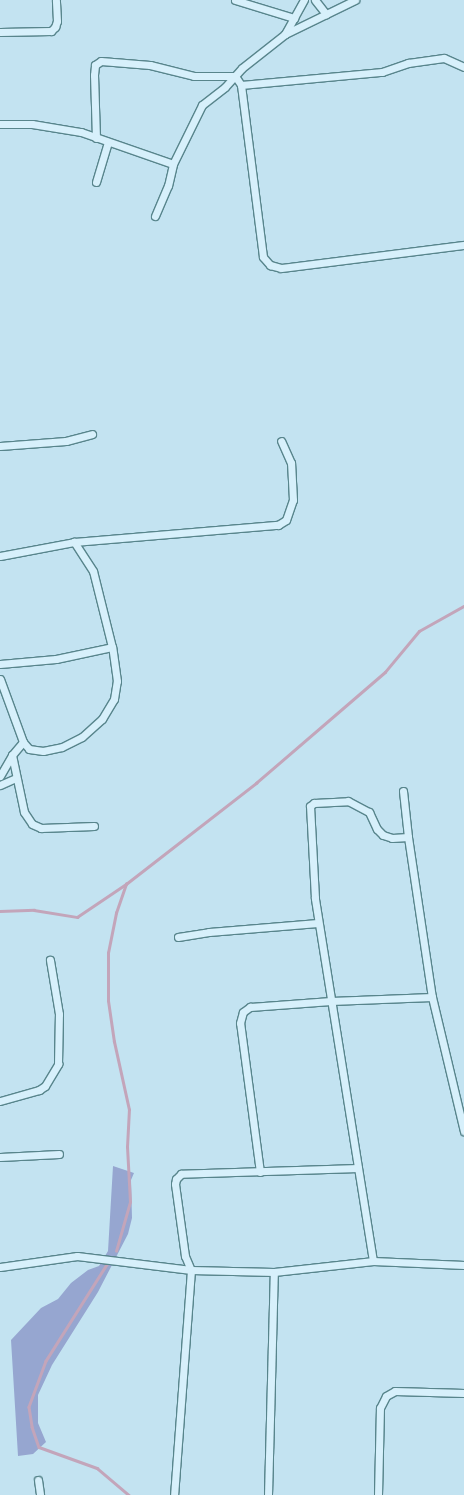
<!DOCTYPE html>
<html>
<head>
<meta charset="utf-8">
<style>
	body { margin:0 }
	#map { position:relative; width:464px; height:1495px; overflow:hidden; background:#c3e3f1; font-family:Bitter,serif }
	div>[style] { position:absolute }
	.green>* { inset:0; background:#96a6d0 }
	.stream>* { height:2.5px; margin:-1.25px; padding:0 1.25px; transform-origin:1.25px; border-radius:1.25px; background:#c3a5ba }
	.roads { filter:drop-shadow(1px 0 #58858c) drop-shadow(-1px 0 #58858c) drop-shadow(0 1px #58858c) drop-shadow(0 -1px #58858c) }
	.minor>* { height:7px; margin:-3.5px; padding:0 3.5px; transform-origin:3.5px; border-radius:3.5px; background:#d7f0fb }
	span { translate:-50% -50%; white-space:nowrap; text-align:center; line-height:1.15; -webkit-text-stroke:4.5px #d3ecf8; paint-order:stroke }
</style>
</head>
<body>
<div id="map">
	<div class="green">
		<div style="clip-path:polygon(113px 1166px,134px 1173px,131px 1180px,132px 1218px,128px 1234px,98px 1292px,52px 1365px,38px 1395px,38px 1423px,46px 1442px,33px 1454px,18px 1456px,11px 1340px,41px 1308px,58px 1299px,71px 1283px,88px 1270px,99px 1266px,108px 1251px)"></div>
	</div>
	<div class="stream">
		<div style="left:0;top:911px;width:34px;rotate:-2deg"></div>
		<div style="left:34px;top:910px;width:44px;rotate:9.2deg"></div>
		<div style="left:77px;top:917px;width:59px;rotate:-34deg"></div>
		<div style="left:126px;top:884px;width:165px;rotate:-37.8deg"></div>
		<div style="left:256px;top:783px;width:170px;rotate:-40.7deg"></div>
		<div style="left:385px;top:672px;width:53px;rotate:-50.3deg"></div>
		<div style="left:419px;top:631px;width:51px;rotate:-29.1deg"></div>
		<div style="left:116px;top:1251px;width:51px;rotate:-74.1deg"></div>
		<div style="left:130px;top:1202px;width:55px;rotate:-93.1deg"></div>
		<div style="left:127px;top:1147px;width:37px;rotate:-87deg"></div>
		<div style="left:129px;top:1110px;width:70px;rotate:-102.4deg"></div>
		<div style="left:114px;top:1042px;width:41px;rotate:-98.3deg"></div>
		<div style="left:108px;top:1001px;width:48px;rotate:-90deg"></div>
		<div style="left:108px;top:953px;width:41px;rotate:-78.7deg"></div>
		<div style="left:116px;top:913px;width:31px;rotate:-71deg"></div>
		<div style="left:108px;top:1263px;width:116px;rotate:122.3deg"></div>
		<div style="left:46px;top:1361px;width:49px;rotate:110.3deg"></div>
		<div style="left:29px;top:1407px;width:20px;rotate:81deg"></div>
		<div style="left:32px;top:1427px;width:21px;rotate:71deg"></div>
		<div style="left:39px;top:1447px;width:62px;rotate:19.9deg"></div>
		<div style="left:97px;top:1468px;width:42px;rotate:40.2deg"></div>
	</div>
	<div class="roads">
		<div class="minor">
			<div style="left:235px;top:0;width:62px;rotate:17deg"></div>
			<div style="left:315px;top:0;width:18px;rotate:52deg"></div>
			<div style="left:0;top:32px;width:51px;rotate:-1.1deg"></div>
			<div style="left:51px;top:31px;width:6px;rotate:-45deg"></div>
			<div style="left:55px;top:27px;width:6px;rotate:-72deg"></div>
			<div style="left:57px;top:21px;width:21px;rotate:-93deg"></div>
			<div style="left:285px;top:34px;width:39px;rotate:-61deg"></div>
			<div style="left:241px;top:85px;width:142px;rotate:-5.3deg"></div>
			<div style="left:382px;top:72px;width:28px;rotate:-19deg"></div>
			<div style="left:408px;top:63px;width:36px;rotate:-8deg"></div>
			<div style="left:444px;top:58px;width:22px;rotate:24deg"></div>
			<div style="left:0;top:124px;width:32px"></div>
			<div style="left:32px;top:124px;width:50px;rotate:9.3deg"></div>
			<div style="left:81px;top:132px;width:97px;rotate:19.2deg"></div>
			<div style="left:96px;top:138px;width:63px;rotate:-91.8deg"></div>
			<div style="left:94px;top:75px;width:10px;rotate:-84deg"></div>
			<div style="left:95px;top:65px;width:7px;rotate:-34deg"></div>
			<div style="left:101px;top:61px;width:49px;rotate:4.7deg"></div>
			<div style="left:150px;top:65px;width:45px;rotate:14deg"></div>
			<div style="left:194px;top:76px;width:41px"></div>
			<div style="left:235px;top:76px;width:11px;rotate:56deg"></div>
			<div style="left:241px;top:85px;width:173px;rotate:82.7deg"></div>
			<div style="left:263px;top:257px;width:11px;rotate:49deg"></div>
			<div style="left:270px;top:265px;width:11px;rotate:15deg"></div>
			<div style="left:281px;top:268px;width:184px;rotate:-7.2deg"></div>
			<div style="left:96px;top:182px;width:42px;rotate:-73.3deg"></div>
			<div style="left:155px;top:216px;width:33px;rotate:-67deg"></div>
			<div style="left:168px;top:186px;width:23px;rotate:-77deg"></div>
			<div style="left:173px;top:164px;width:66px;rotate:-63.8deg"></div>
			<div style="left:202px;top:105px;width:29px;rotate:-38deg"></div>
			<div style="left:225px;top:87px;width:25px;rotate:-48deg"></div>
			<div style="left:242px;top:68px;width:55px;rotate:-38.3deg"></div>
			<div style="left:285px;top:34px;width:78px;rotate:-25.9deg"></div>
			<div style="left:0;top:446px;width:66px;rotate:-4.3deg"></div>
			<div style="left:66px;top:441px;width:27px;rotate:-15deg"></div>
			<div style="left:0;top:556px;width:75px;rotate:-10.7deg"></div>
			<div style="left:74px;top:542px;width:205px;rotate:-4.8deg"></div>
			<div style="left:278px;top:525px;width:9px;rotate:-32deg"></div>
			<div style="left:286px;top:520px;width:21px;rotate:-71deg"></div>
			<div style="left:293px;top:500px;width:37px;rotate:-93deg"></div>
			<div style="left:291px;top:463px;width:24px;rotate:-114deg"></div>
			<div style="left:0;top:664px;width:56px;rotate:-5.1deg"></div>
			<div style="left:56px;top:659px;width:57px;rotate:-12.1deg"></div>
			<div style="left:0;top:679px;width:67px;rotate:69.9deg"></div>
			<div style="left:23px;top:742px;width:17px;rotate:130deg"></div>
			<div style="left:12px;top:755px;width:58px;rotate:78.1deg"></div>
			<div style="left:24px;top:812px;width:14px;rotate:56deg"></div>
			<div style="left:32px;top:824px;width:10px;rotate:24deg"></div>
			<div style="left:41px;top:828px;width:53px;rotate:-2.2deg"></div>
			<div style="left:23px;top:742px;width:9px;rotate:49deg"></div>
			<div style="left:29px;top:749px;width:14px;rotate:8deg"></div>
			<div style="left:43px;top:751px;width:19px;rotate:-12deg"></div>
			<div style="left:62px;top:747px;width:22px;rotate:-27deg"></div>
			<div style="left:82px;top:737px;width:27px;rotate:-42deg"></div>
			<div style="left:102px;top:719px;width:23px;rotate:-59deg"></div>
			<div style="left:114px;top:699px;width:18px;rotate:-81deg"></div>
			<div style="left:117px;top:681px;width:34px;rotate:-98deg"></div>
			<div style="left:112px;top:647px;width:78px;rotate:-104deg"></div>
			<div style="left:93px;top:571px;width:35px;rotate:-123deg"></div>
			<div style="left:0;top:776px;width:24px;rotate:-60deg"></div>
			<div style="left:0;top:785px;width:17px;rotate:-24deg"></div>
			<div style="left:403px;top:791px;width:46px;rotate:83.8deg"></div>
			<div style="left:408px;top:837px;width:162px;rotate:81.5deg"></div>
			<div style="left:432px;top:997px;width:138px;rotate:76.6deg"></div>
			<div style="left:178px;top:937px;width:31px;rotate:-9deg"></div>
			<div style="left:209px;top:932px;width:109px;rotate:-4.7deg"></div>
			<div style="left:0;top:1101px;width:41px;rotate:-15.8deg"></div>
			<div style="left:39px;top:1090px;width:7px;rotate:-34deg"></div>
			<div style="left:45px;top:1086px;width:26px;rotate:-59deg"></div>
			<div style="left:58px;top:1064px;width:50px;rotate:-88.9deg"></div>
			<div style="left:59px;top:1014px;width:55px;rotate:-99.5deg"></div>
			<div style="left:0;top:1157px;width:59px;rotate:-2.9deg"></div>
			<div style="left:358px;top:1168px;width:177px;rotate:178.1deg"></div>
			<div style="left:181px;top:1174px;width:7px;rotate:135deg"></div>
			<div style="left:176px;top:1179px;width:5px;rotate:101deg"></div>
			<div style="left:175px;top:1184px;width:73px;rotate:82.1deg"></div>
			<div style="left:185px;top:1256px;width:15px;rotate:67deg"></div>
			<div style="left:191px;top:1270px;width:83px;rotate:1.4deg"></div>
			<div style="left:274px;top:1272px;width:100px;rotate:-6.3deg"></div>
			<div style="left:373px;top:1261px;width:91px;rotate:2.5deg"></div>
			<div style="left:260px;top:1172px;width:150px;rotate:-97.6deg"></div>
			<div style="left:240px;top:1023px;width:11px;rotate:-75deg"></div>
			<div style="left:243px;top:1012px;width:9px;rotate:-36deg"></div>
			<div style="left:250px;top:1007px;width:81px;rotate:-4.2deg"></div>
			<div style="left:331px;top:1001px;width:101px;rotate:-2.3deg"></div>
			<div style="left:373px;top:1261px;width:368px;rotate:-99.1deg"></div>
			<div style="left:315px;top:898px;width:92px;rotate:-93.1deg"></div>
			<div style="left:310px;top:806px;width:5px;rotate:-37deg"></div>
			<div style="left:314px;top:803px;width:34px;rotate:-3deg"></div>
			<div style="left:348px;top:801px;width:24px;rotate:28deg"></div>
			<div style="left:369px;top:812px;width:19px;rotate:65deg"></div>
			<div style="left:377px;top:829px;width:8px;rotate:45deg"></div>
			<div style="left:383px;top:835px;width:9px;rotate:18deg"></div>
			<div style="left:392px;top:838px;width:16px;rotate:-4deg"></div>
			<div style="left:0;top:1267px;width:78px;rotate:-8.1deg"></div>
			<div style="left:77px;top:1256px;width:115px;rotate:7deg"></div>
			<div style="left:191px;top:1270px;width:226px;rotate:94.3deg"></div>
			<div style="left:38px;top:1480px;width:15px;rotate:82deg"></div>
			<div style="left:268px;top:1495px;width:223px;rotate:-88.5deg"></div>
			<div style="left:378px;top:1495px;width:87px;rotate:-88.7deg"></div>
			<div style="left:380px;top:1408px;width:13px;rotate:-63deg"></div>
			<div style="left:386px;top:1396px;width:10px;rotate:-29deg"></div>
			<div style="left:395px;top:1391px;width:69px;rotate:1.7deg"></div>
		</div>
	</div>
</div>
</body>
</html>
